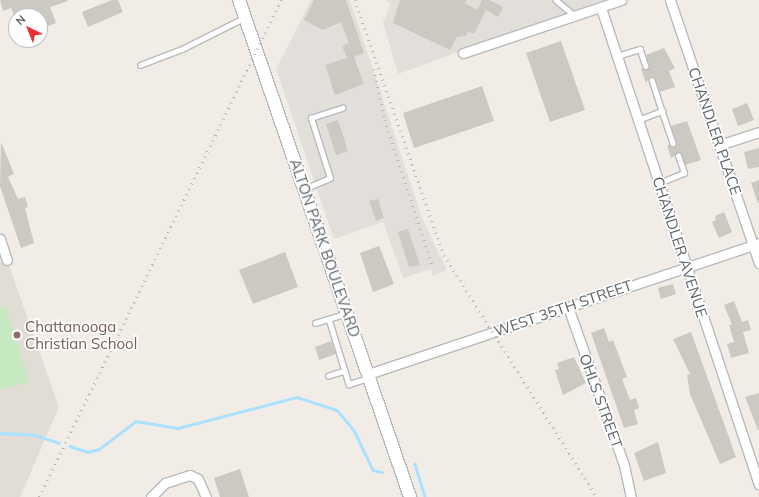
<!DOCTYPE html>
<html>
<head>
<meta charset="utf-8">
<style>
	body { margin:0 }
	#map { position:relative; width:759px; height:497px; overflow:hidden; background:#f1ede6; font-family:Mulish,sans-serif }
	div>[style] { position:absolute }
	.industrial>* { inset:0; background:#e2dfdb }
	.education>* { inset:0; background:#e1dcd4 }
	.green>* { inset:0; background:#c6e9c2 }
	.stream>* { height:2.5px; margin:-1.25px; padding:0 1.25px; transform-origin:1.25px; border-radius:1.25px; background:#a8e2ff }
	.building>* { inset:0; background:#ccc8c2 }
	.roads { filter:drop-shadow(1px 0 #b7babd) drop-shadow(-1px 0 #b7babd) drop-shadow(0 1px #b7babd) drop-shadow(0 -1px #b7babd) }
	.service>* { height:4.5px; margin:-2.25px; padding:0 2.25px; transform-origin:2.25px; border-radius:2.25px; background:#fff }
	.minor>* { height:9px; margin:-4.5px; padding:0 4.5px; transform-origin:4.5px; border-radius:4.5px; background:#fff }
	.secondary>* { height:12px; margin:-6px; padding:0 6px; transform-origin:6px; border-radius:6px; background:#fff }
	.rail>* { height:2.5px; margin-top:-1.25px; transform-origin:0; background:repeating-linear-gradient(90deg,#b5b6b7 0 1px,transparent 0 6px) }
	.dots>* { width:11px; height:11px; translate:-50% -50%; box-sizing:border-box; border:2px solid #fff; border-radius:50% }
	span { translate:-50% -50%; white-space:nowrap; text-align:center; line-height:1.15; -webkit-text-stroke:3.5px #fff; paint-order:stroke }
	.street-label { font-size:15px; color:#5e6367 }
	.education-label { font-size:15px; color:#785e54 }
	.left { translate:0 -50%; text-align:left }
	.north { position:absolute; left:8px; top:8px; width:40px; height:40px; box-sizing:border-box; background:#fff; border:1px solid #bfc1c2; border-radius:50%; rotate:317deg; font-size:11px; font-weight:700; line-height:16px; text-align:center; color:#5e6367 }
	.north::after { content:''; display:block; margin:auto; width:14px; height:18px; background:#f22b31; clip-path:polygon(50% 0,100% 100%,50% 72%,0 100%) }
</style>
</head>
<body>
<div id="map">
	<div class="industrial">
		<div style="clip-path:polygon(311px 0,350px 0,422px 218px,447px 270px,433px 276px,431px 269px,403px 278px,383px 222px,334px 239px,276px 69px)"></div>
		<div style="clip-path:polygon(385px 0,603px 0,398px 74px,383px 22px,391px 4px)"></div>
	</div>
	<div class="education">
		<div style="clip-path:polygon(7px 260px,59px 407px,20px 497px,0 497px,0 262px)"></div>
	</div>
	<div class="green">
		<div style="clip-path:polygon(6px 306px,29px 382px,0 390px,0 308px)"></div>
	</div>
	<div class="stream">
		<div style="left:0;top:433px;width:35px;rotate:3deg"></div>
		<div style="left:35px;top:435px;width:25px;rotate:18deg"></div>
		<div style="left:70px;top:446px;width:19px;rotate:18deg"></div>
		<div style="left:88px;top:452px;width:11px;rotate:-15deg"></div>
		<div style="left:99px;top:449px;width:46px;rotate:-37.1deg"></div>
		<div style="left:136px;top:421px;width:43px;rotate:9.5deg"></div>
		<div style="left:178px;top:428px;width:123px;rotate:-14.6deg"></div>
		<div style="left:297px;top:397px;width:42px;rotate:18deg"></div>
		<div style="left:337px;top:410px;width:26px;rotate:50deg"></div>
		<div style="left:354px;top:430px;width:44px;rotate:64.6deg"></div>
		<div style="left:373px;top:470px;width:9px;rotate:13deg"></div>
		<div style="left:415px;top:464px;width:34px;rotate:73deg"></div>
	</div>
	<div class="building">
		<div style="clip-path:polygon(0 0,68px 0,68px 1px,50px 7px,56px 23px,40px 29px,40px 16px,14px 15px,11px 8px,3px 11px)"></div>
		<div style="clip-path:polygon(112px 0,118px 0,123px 12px,88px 27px,82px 12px)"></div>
		<div style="clip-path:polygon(314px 0,346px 0,364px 53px,354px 57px,364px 84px,335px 95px,325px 65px,347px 58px,342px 46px,349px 43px,341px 22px,323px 30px,304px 20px)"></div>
		<div style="clip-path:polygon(400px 0,467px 0,465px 3px,477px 10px,482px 0,489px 0,503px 7px,498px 17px,486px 10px,474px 34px,468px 31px,466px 36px,457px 37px,450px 50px,393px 23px)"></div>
		<div style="clip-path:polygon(561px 41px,585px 110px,550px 122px,526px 53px)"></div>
		<div style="clip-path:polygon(664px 48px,675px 68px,669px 71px,675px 87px,660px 92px,655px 78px,650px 77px,646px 83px,641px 69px,650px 67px,646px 55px)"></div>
		<div style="clip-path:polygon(482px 86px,494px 121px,414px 148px,403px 113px)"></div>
		<div style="clip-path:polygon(747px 103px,754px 120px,738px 126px,732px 109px)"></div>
		<div style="clip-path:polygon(338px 120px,348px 151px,336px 155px,326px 124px)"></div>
		<div style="clip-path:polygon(687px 121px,701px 160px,685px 165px,680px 153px,671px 158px,667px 145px,677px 144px,671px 126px)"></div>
		<div style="clip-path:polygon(1px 142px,14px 174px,8px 177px,18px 199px,25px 197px,28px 207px,25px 208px,34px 243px,21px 248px,0 186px)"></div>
		<div style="clip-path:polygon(759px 148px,759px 167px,748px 169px,744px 152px)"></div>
		<div style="clip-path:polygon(759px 180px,759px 203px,758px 203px,751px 183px)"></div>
		<div style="clip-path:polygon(378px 199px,384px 218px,376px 221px,369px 201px)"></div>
		<div style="clip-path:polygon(724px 212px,732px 232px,719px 238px,712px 222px,716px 220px,715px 216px)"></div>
		<div style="clip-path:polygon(408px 229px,420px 265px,409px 267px,398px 232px)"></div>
		<div style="clip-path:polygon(379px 246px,394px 284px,373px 292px,360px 253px)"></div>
		<div style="clip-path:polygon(285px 252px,298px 287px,253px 304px,239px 270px)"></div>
		<div style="clip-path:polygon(673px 284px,676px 294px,661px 299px,658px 288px)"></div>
		<div style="clip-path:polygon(734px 301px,742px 322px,748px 320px,751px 330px,743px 332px,749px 353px,731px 358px,727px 344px,734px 342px,729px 325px,732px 325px,724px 305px)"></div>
		<div style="clip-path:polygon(604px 328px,609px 342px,613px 340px,627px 377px,622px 379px,630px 400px,636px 398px,639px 408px,634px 410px,638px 424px,624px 428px,591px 333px)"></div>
		<div style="clip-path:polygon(691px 332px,736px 457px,720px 464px,690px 394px,687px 375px,690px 374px,673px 339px)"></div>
		<div style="clip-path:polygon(331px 341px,336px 354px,319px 360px,315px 347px)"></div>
		<div style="clip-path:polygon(574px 357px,586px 383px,563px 395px,555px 370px,559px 369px,557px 363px)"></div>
		<div style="clip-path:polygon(759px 393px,759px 430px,758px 430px,745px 397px)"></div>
		<div style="clip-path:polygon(658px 442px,666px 473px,644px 481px,634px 453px)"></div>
		<div style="clip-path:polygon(240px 469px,249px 497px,220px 497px,214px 478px)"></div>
	</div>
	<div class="roads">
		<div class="service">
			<div style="left:556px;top:0;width:23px;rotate:40deg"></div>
			<div style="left:617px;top:56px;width:24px;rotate:-17deg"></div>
			<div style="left:640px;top:49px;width:18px;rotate:71deg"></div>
			<div style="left:140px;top:65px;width:45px;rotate:-20.9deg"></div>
			<div style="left:182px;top:49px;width:69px;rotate:-26.6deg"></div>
			<div style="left:652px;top:80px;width:33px;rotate:72deg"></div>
			<div style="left:638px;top:120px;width:26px;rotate:-21deg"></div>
			<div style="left:662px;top:111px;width:34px;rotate:71deg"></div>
			<div style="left:659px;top:183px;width:27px;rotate:-22deg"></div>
			<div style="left:684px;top:173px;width:18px;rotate:-109deg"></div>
			<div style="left:304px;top:189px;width:28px;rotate:-23deg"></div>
			<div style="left:330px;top:178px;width:63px;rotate:-107.6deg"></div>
			<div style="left:311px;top:118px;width:33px;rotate:-18deg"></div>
			<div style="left:329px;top:319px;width:54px;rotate:72.9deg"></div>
			<div style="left:345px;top:371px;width:17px;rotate:163deg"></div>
			<div style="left:315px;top:323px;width:34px;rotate:-17deg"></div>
			<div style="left:345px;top:371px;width:14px;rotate:73deg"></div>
			<div style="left:349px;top:384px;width:21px;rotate:-17deg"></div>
		</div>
		<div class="minor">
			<div style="left:670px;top:0;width:278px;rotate:71.3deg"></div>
			<div style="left:601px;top:8px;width:502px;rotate:71.67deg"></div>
			<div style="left:463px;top:53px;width:167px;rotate:-18.5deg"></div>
			<div style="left:719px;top:145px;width:42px;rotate:-18deg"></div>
			<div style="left:0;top:239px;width:22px;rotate:72deg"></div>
			<div style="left:568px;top:307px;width:168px;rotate:70.5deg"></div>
			<div style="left:624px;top:465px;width:33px;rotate:78deg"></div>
			<div style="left:368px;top:374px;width:412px;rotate:-18.5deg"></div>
			<div style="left:151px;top:497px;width:20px;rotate:-45deg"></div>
			<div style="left:165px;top:483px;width:26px;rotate:-18deg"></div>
			<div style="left:190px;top:475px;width:9px;rotate:27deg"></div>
			<div style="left:198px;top:479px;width:20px;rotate:66deg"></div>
		</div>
		<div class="secondary">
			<div style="left:239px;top:0;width:526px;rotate:71.01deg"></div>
		</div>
	</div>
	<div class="rail">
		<div style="left:355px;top:0;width:270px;rotate:70.8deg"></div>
		<div style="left:444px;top:255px;width:286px;rotate:57.7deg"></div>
		<div style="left:374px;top:69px;width:52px;rotate:77.8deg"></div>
		<div style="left:385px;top:120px;width:152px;rotate:72deg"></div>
		<div style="left:39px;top:497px;width:553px;rotate:-64.04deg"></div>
	</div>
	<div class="dots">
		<div style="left:17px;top:335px;background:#8d6e63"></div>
	</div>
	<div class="street-label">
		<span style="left:715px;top:131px;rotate:71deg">CHANDLER PLACE</span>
		<span style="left:680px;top:247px;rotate:72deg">CHANDLER AVENUE</span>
		<span style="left:325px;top:248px;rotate:71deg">ALTON PARK BOULEVARD</span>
		<span style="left:563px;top:308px;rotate:-19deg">WEST 35TH STREET</span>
		<span style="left:601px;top:401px;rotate:70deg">OHLS STREET</span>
	</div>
	<div class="education-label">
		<span class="left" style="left:25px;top:335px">Chattanooga<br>Christian School</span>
	</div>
	<div class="north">N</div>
</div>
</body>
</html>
